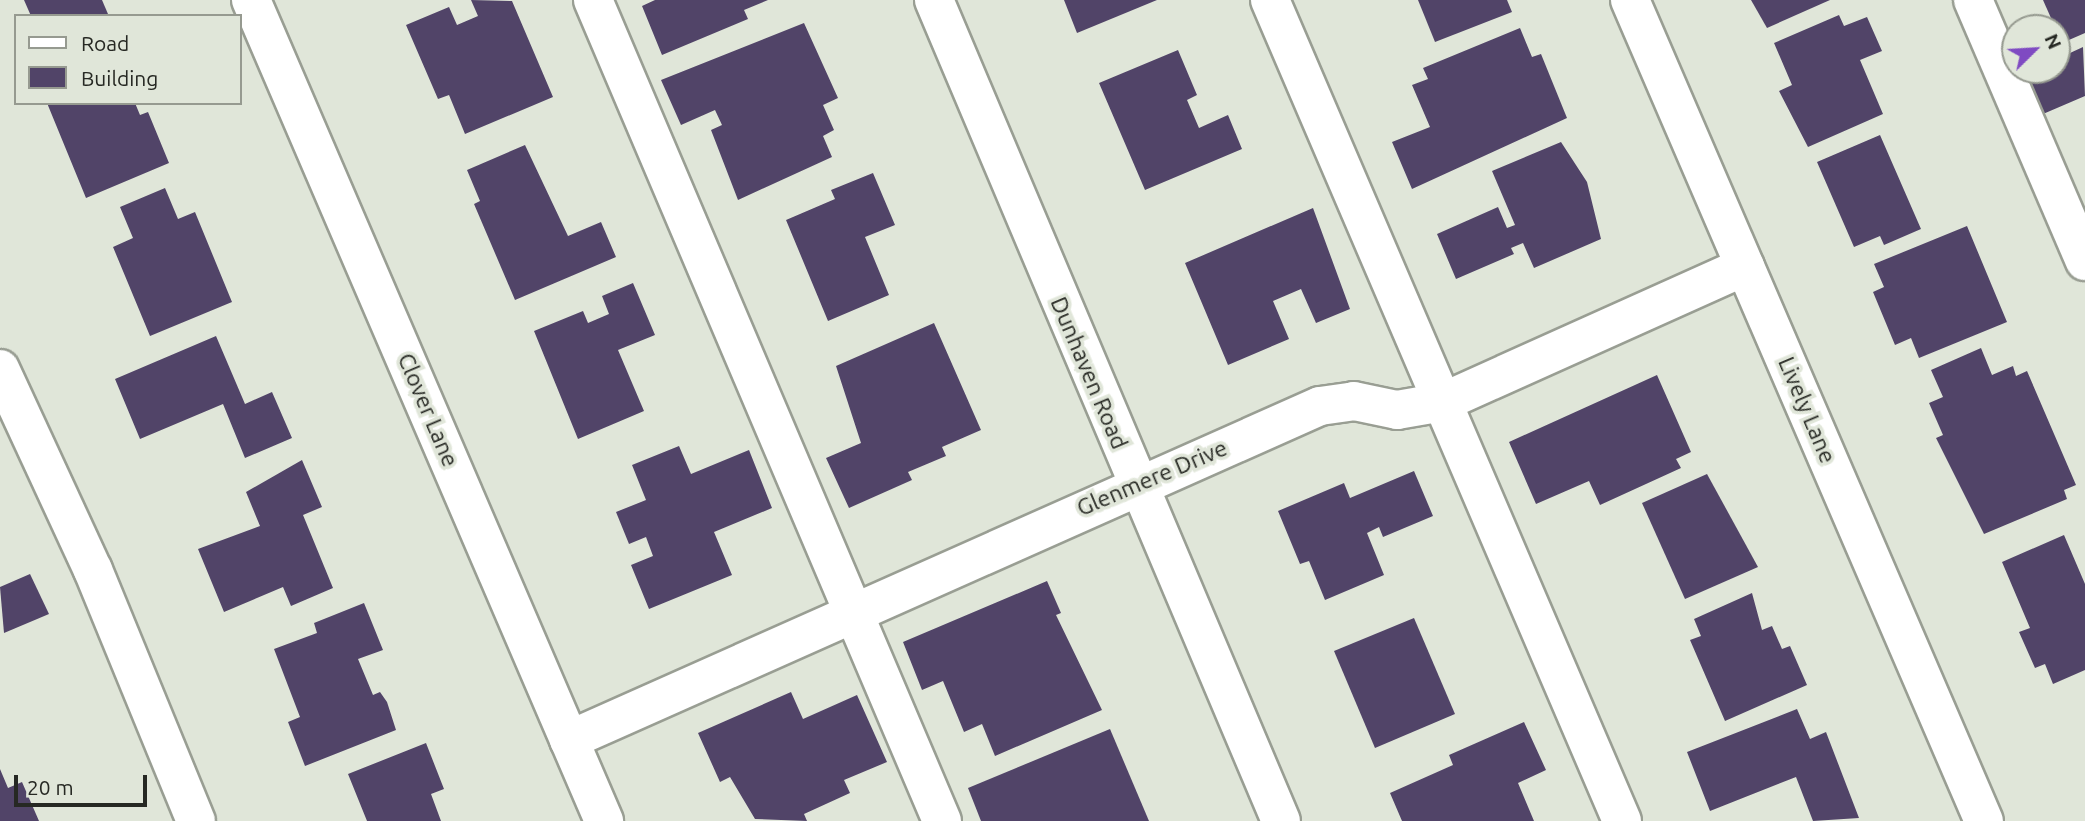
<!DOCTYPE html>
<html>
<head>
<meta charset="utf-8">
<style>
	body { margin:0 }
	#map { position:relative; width:2085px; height:821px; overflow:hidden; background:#e0e6d9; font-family:Ubuntu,sans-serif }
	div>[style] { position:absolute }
	.building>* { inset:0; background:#514468 }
	.roads { filter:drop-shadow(2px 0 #999e93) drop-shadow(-2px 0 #999e93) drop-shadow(0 2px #999e93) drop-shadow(0 -2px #999e93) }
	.minor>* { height:38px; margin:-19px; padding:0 19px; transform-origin:19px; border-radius:19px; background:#fff }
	span { translate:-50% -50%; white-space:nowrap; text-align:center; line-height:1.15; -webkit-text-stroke:7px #e0e6d9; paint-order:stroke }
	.street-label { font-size:23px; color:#262823 }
	.legend { position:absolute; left:14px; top:14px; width:228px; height:91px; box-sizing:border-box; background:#e0e6d9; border:2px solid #969a90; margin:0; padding:9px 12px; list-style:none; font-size:21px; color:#262823 }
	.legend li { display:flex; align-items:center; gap:14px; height:35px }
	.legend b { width:35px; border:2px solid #969a90 }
	.north { position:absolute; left:2001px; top:14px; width:70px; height:70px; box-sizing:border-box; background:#e0e6d9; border:2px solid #969a90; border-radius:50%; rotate:66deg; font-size:19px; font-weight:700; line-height:28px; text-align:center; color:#262823 }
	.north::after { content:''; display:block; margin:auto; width:24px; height:32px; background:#7f4ac2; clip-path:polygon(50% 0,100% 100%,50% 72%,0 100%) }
	.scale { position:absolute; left:14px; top:775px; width:133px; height:32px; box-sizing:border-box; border:4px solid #262823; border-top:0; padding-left:9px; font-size:21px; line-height:24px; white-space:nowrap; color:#262823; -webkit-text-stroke:5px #e0e6d9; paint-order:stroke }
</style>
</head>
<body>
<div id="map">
	<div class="building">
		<div style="clip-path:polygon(24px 0,102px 0,108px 14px,31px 16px)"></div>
		<div style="clip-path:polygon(471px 0,512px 1px,553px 97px,465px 134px,449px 95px,438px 99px,406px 25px,449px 7px,457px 25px,478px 16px)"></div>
		<div style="clip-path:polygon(655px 0,768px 0,744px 10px,748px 19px,662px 55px,642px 6px)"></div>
		<div style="clip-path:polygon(1064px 0,1157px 0,1077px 33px)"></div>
		<div style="clip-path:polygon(1418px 0,1507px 0,1512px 12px,1435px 42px)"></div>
		<div style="clip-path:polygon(1751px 0,1830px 0,1767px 28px)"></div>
		<div style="clip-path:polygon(2043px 0,2085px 0,2085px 33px,2062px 43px)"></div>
		<div style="clip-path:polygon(1839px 15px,1844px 26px,1867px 17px,1882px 51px,1860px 60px,1883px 114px,1808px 147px,1779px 91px,1792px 85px,1774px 43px)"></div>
		<div style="clip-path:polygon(804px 23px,838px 98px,823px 105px,834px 130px,823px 136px,832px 157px,738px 200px,711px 130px,722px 125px,715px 110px,681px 125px,661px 80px)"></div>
		<div style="clip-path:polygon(1520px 28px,1532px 57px,1541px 54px,1567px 118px,1412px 189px,1392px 142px,1430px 127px,1412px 85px,1428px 79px,1423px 68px)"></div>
		<div style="clip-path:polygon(2083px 47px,2085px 96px,2043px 114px,2025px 73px,2057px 70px,2057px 59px)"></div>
		<div style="clip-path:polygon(1178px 50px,1197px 95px,1187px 100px,1199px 128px,1228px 115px,1242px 149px,1145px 190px,1099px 83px)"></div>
		<div style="clip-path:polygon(47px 103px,135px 103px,140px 115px,148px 112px,169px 163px,86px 198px)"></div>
		<div style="clip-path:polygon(1880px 135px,1921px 229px,1884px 245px,1880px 236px,1854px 247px,1817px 162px)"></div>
		<div style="clip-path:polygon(1561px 142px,1587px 182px,1601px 239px,1534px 268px,1523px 243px,1511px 248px,1514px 254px,1456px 279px,1437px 234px,1498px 207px,1507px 228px,1515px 225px,1492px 171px)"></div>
		<div style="clip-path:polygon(525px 145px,568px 236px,601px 222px,616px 257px,515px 300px,474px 204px,480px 201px,467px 170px)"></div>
		<div style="clip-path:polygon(873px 173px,895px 225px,865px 237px,889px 295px,828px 321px,786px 220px,835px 199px,831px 190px)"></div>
		<div style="clip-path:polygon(165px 188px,178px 219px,195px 212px,232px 302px,150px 336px,113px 247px,133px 238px,120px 207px)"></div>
		<div style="clip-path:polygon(1313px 208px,1350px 309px,1316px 323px,1301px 289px,1273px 301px,1289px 339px,1228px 365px,1185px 263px)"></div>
		<div style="clip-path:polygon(1967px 226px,2007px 322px,1919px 358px,1911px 338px,1895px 345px,1873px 292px,1884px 287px,1874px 264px)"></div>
		<div style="clip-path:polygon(633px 283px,655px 335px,618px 350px,644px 411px,578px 439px,534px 331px,583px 311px,588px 323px,609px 314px,602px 296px)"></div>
		<div style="clip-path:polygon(934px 323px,981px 430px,942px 447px,946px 456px,908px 472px,912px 480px,849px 508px,826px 458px,861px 443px,836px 366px)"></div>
		<div style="clip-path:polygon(216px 336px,245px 404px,272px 392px,292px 438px,245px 458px,223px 404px,140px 439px,115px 379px)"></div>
		<div style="clip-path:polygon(1981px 348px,1992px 375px,2013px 366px,2016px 376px,2027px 371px,2076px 485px,2064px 490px,2067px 499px,1984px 534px,1936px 438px,1943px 435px,1929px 403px,1943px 397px,1931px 370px)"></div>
		<div style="clip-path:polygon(1657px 375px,1691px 452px,1676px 459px,1681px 468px,1600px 505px,1589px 481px,1536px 504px,1509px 442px)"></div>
		<div style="clip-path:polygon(679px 446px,691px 474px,749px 450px,772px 508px,714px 532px,732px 575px,649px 609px,631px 565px,653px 556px,646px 537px,629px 544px,616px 512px,646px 500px,632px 465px)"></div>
		<div style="clip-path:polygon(302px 460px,322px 507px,303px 515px,333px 588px,291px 606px,283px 587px,224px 612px,198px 549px,260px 526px,246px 492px)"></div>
		<div style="clip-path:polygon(1414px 471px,1433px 516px,1383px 537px,1379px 527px,1367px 533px,1384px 575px,1325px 600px,1309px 561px,1300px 564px,1278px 511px,1344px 483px,1350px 498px)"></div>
		<div style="clip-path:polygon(1707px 474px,1758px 567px,1685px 599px,1642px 503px)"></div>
		<div style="clip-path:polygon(2064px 535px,2085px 584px,2085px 670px,2053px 684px,2045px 664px,2035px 668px,2019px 632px,2030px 628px,2002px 562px)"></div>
		<div style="clip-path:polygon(30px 574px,49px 614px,4px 633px,0 587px)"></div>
		<div style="clip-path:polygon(1047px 581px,1061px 613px,1056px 615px,1102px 710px,995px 756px,982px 724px,964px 732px,943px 681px,922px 690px,903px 642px)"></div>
		<div style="clip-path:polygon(1752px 593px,1762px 630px,1772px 626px,1782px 649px,1790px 646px,1807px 685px,1725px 721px,1690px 640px,1701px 636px,1694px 619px)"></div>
		<div style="clip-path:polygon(364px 603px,383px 650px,358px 659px,373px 695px,380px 692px,387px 702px,396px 730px,305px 766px,288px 722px,300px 717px,274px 649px,317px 633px,314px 623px)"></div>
		<div style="clip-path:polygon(1414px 618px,1455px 714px,1375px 748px,1334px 651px)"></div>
		<div style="clip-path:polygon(791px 692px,803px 719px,857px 695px,887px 762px,844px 780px,850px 793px,804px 814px,807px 821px,755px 819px,730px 777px,720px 782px,698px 733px)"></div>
		<div style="clip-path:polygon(1797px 709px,1810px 739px,1826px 732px,1859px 818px,1813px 821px,1796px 777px,1710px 811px,1687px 752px)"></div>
		<div style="clip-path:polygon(1524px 722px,1546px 770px,1518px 783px,1534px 821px,1402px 821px,1390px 793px,1453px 765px,1449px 755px)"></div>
		<div style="clip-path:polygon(1110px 729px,1149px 821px,981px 821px,968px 788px)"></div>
		<div style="clip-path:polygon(426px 743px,444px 789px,431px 794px,441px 821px,367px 821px,348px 774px)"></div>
		<div style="clip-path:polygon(0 769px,8px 788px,22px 782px,39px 821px,0 821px)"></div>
	</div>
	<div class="roads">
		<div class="minor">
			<div style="left:251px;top:0;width:894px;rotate:66.73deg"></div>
			<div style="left:593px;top:0;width:892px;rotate:66.97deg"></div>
			<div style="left:934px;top:0;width:891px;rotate:67.09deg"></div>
			<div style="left:1270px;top:0;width:893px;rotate:66.79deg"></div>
			<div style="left:1630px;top:0;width:894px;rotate:66.68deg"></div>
			<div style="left:1973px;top:0;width:284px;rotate:66.8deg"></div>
			<div style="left:0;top:369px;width:221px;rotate:65.2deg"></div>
			<div style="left:93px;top:570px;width:271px;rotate:67.7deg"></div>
			<div style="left:569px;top:740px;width:822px;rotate:-23.98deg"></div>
			<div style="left:1320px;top:406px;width:34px;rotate:-8deg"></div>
			<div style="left:1354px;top:401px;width:44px;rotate:11.8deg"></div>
			<div style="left:1397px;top:410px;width:47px;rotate:-9.9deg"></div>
			<div style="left:1443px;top:402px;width:331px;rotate:-24.2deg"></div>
		</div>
	</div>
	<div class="street-label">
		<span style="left:1089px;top:373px;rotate:67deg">Dunhaven Road</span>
		<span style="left:428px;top:410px;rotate:67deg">Clover Lane</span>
		<span style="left:1807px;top:410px;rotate:67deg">Lively Lane</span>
		<span style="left:1152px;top:478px;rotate:-23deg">Glenmere Drive</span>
	</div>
	<ul class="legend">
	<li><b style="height:9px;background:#fff"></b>Road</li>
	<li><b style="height:19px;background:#514468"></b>Building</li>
	</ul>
	<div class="north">N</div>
	<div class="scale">20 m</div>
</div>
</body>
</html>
